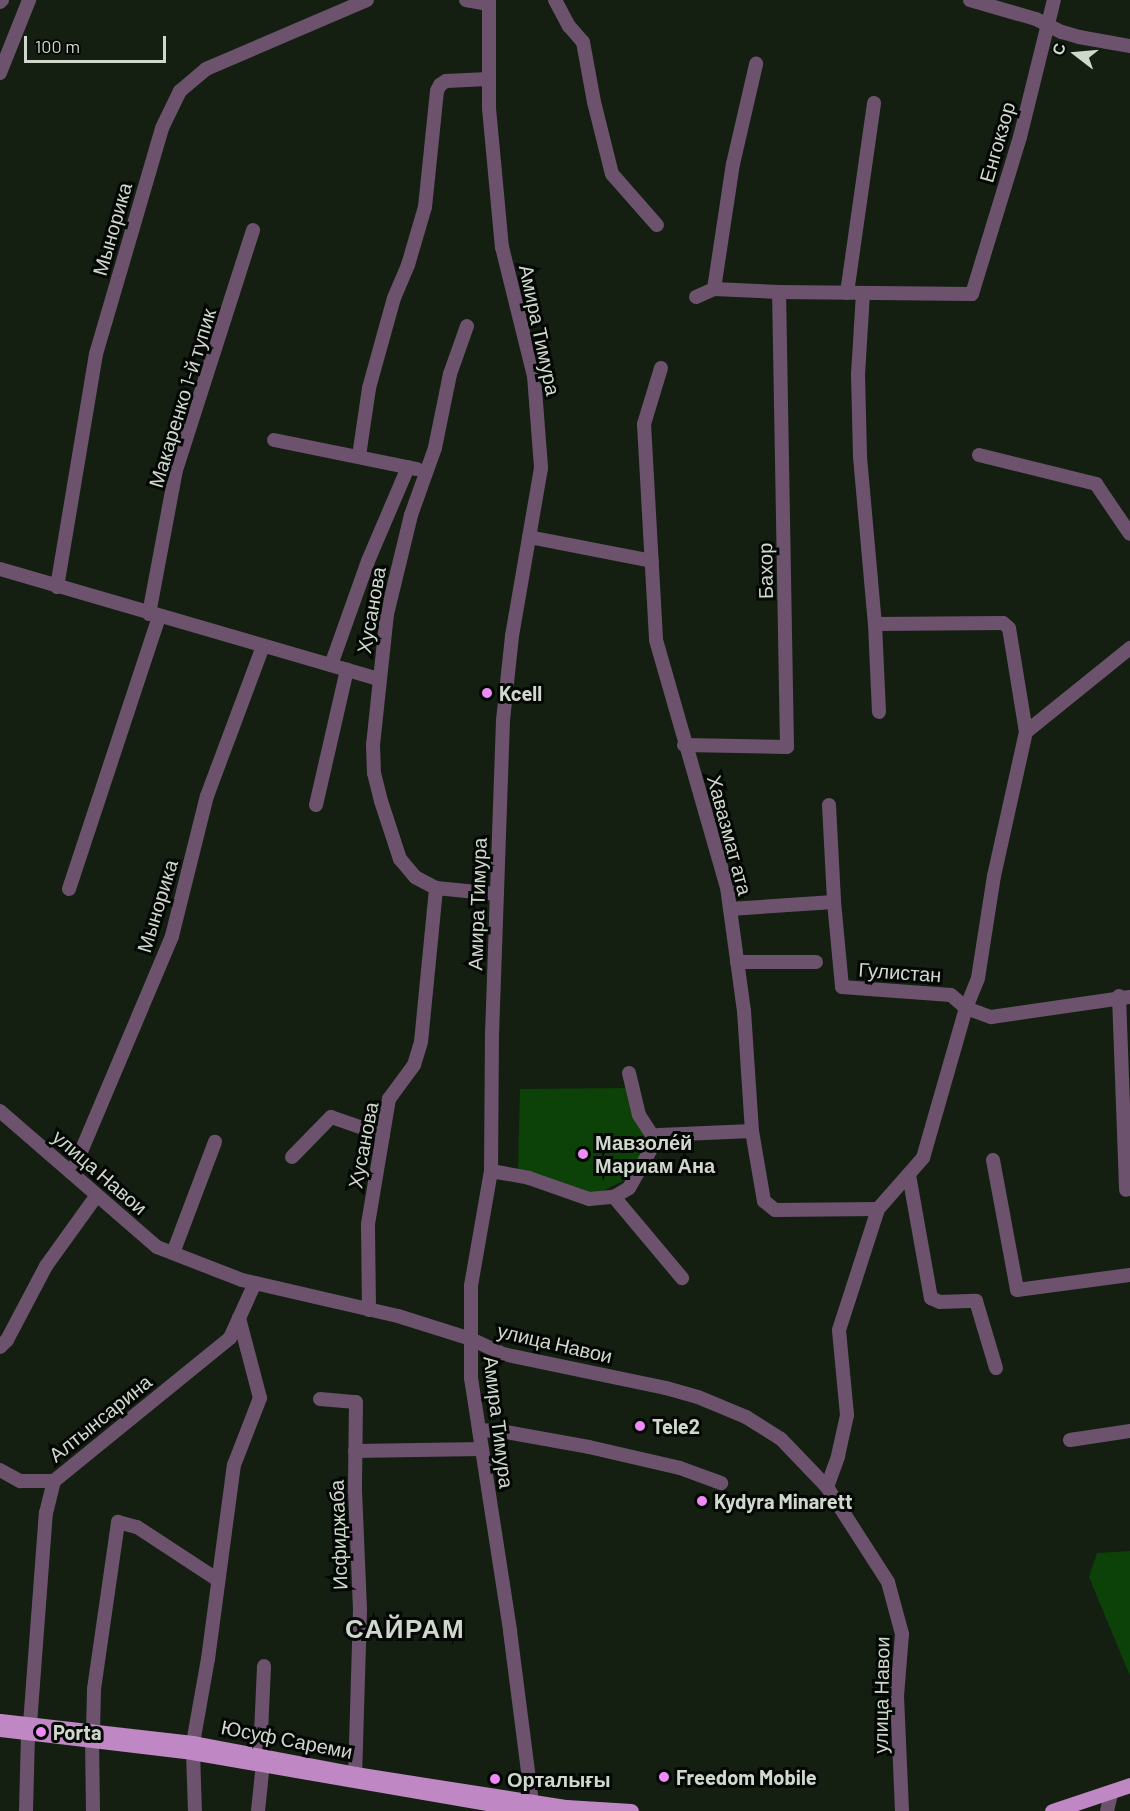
<!DOCTYPE html>
<html>
<head>
<meta charset="utf-8">
<style>
	body { margin:0 }
	#map { position:relative; width:1130px; height:1811px; overflow:hidden; background:#141f12; font-family:Barlow,sans-serif }
	div>[style] { position:absolute }
	.green>* { inset:0; background:#0c4107 }
	.minor>* { height:14px; margin:-7px; padding:0 7px; transform-origin:7px; border-radius:7px; background:#6d526e }
	.major>* { height:15px; margin:-7.5px; padding:0 7.5px; transform-origin:7.5px; border-radius:7.5px; background:#bf87c3 }
	.dots>* { width:16px; height:16px; translate:-50% -50%; box-sizing:border-box; border:3px solid #040804; border-radius:50% }
	span { translate:-50% -50%; white-space:nowrap; text-align:center; line-height:1.15; -webkit-text-stroke:6px #040804; paint-order:stroke }
	.street-label { font-size:20px; color:#d0d8ce }
	.poi-label { font-size:20px; color:#d0d8ce; font-weight:700 }
	.left { translate:0 -50%; text-align:left }
	.district-label { font-size:26px; color:#d0d8ce; font-weight:700; letter-spacing:1.5px }
	.north { position:absolute; left:1046px; top:24px; width:60px; height:60px; -webkit-text-stroke:4px #040804; paint-order:stroke; rotate:286deg; font-size:16px; font-weight:700; line-height:24px; text-align:center; color:#d0d8ce }
	.north::after { content:''; display:block; margin:auto; width:21px; height:27px; background:#d0d8ce; clip-path:polygon(50% 0,100% 100%,50% 72%,0 100%) }
	.scale { position:absolute; left:24px; top:36px; width:142px; height:27px; box-sizing:border-box; border:3px solid #d0d8ce; border-top:0; padding-left:8px; font-size:18px; line-height:21px; white-space:nowrap; color:#d0d8ce; -webkit-text-stroke:4px #040804; paint-order:stroke }
</style>
</head>
<body>
<div id="map">
	<div class="green">
		<div style="clip-path:polygon(627px 1088px,648px 1143px,627px 1179px,594px 1195px,518px 1171px,520px 1089px)"></div>
		<div style="clip-path:polygon(1130px 1551px,1130px 1676px,1089px 1577px,1097px 1553px)"></div>
	</div>
	<div class="minor">
		<div style="left:466px;top:0;width:23px;rotate:10deg"></div>
		<div style="left:489px;top:0;width:108px;rotate:90deg"></div>
		<div style="left:489px;top:108px;width:140px;rotate:84.7deg"></div>
		<div style="left:502px;top:247px;width:133px;rotate:76.1deg"></div>
		<div style="left:534px;top:376px;width:92px;rotate:85.6deg"></div>
		<div style="left:541px;top:468px;width:170px;rotate:99.8deg"></div>
		<div style="left:512px;top:636px;width:84px;rotate:96.1deg"></div>
		<div style="left:503px;top:720px;width:312px;rotate:92deg"></div>
		<div style="left:492px;top:1032px;width:139px;rotate:90.4deg"></div>
		<div style="left:491px;top:1171px;width:117px;rotate:99.9deg"></div>
		<div style="left:471px;top:1286px;width:92px;rotate:90deg"></div>
		<div style="left:471px;top:1378px;width:256px;rotate:81.2deg"></div>
		<div style="left:510px;top:1631px;width:181px;rotate:82.7deg"></div>
		<div style="left:555px;top:0;width:30px;rotate:62deg"></div>
		<div style="left:569px;top:26px;width:21px;rotate:49deg"></div>
		<div style="left:583px;top:42px;width:61px;rotate:79.6deg"></div>
		<div style="left:594px;top:102px;width:74px;rotate:76deg"></div>
		<div style="left:612px;top:174px;width:68px;rotate:48.6deg"></div>
		<div style="left:970px;top:0;width:69px;rotate:16.1deg"></div>
		<div style="left:1036px;top:19px;width:29px;rotate:27deg"></div>
		<div style="left:1062px;top:32px;width:18px;rotate:16deg"></div>
		<div style="left:1079px;top:37px;width:52px;rotate:10deg"></div>
		<div style="left:0;top:2px;width:3px;rotate:-45deg"></div>
		<div style="left:0;top:73px;width:79px;rotate:-68.3deg"></div>
		<div style="left:714px;top:289px;width:126px;rotate:-81.4deg"></div>
		<div style="left:733px;top:164px;width:103px;rotate:-77deg"></div>
		<div style="left:847px;top:293px;width:192px;rotate:-81.9deg"></div>
		<div style="left:863px;top:293px;width:81px;rotate:93.5deg"></div>
		<div style="left:858px;top:374px;width:83px;rotate:88.6deg"></div>
		<div style="left:860px;top:457px;width:168px;rotate:84.9deg"></div>
		<div style="left:875px;top:624px;width:88px;rotate:87.4deg"></div>
		<div style="left:696px;top:297px;width:20px;rotate:-24deg"></div>
		<div style="left:714px;top:289px;width:65px;rotate:2.6deg"></div>
		<div style="left:779px;top:292px;width:193px;rotate:0.6deg"></div>
		<div style="left:972px;top:294px;width:164px;rotate:-73deg"></div>
		<div style="left:1020px;top:137px;width:141px;rotate:-76.1deg"></div>
		<div style="left:467px;top:326px;width:51px;rotate:109.5deg"></div>
		<div style="left:450px;top:374px;width:76px;rotate:101.5deg"></div>
		<div style="left:435px;top:448px;width:71px;rotate:109.7deg"></div>
		<div style="left:411px;top:515px;width:102px;rotate:103.6deg"></div>
		<div style="left:387px;top:614px;width:132px;rotate:96.1deg"></div>
		<div style="left:373px;top:745px;width:28px;rotate:88deg"></div>
		<div style="left:374px;top:773px;width:29px;rotate:76deg"></div>
		<div style="left:381px;top:801px;width:61px;rotate:71.9deg"></div>
		<div style="left:400px;top:859px;width:23px;rotate:50deg"></div>
		<div style="left:415px;top:877px;width:24px;rotate:28deg"></div>
		<div style="left:436px;top:888px;width:61px;rotate:5.6deg"></div>
		<div style="left:661px;top:368px;width:59px;rotate:106.9deg"></div>
		<div style="left:644px;top:424px;width:216px;rotate:86.8deg"></div>
		<div style="left:656px;top:640px;width:257px;rotate:74deg"></div>
		<div style="left:727px;top:887px;width:125px;rotate:82.2deg"></div>
		<div style="left:744px;top:1011px;width:120px;rotate:86.2deg"></div>
		<div style="left:752px;top:1131px;width:71px;rotate:80.3deg"></div>
		<div style="left:764px;top:1201px;width:14px;rotate:39deg"></div>
		<div style="left:775px;top:1210px;width:103px;rotate:-0.6deg"></div>
		<div style="left:274px;top:440px;width:146px;rotate:11.5deg"></div>
		<div style="left:979px;top:455px;width:121px;rotate:13.9deg"></div>
		<div style="left:1096px;top:484px;width:60px;rotate:55.8deg"></div>
		<div style="left:359px;top:456px;width:69px;rotate:-81.6deg"></div>
		<div style="left:369px;top:388px;width:93px;rotate:-74.5deg"></div>
		<div style="left:394px;top:298px;width:36px;rotate:-67deg"></div>
		<div style="left:408px;top:265px;width:60px;rotate:-73.7deg"></div>
		<div style="left:425px;top:207px;width:117px;rotate:-84.1deg"></div>
		<div style="left:437px;top:91px;width:7px;rotate:-63deg"></div>
		<div style="left:440px;top:85px;width:7px;rotate:-34deg"></div>
		<div style="left:446px;top:81px;width:42px;rotate:-2.7deg"></div>
		<div style="left:529px;top:537px;width:125px;rotate:11deg"></div>
		<div style="left:0;top:569px;width:395px;rotate:16.2deg"></div>
		<div style="left:57px;top:587px;width:236px;rotate:-80.5deg"></div>
		<div style="left:96px;top:354px;width:235px;rotate:-73.7deg"></div>
		<div style="left:162px;top:128px;width:41px;rotate:-64.1deg"></div>
		<div style="left:180px;top:91px;width:34px;rotate:-40deg"></div>
		<div style="left:206px;top:69px;width:175px;rotate:-23.2deg"></div>
		<div style="left:149px;top:614px;width:147px;rotate:-79.4deg"></div>
		<div style="left:176px;top:470px;width:252px;rotate:-72.2deg"></div>
		<div style="left:331px;top:665px;width:110px;rotate:-70.4deg"></div>
		<div style="left:368px;top:561px;width:102px;rotate:-66.9deg"></div>
		<div style="left:1026px;top:732px;width:134px;rotate:-38.9deg"></div>
		<div style="left:684px;top:745px;width:103px;rotate:1.1deg"></div>
		<div style="left:787px;top:747px;width:455px;rotate:-91deg"></div>
		<div style="left:316px;top:805px;width:139px;rotate:-77.1deg"></div>
		<div style="left:829px;top:805px;width:97px;rotate:87deg"></div>
		<div style="left:834px;top:902px;width:85px;rotate:84.6deg"></div>
		<div style="left:842px;top:987px;width:109px;rotate:4.2deg"></div>
		<div style="left:951px;top:995px;width:20px;rotate:41deg"></div>
		<div style="left:966px;top:1008px;width:27px;rotate:20deg"></div>
		<div style="left:991px;top:1017px;width:140px;rotate:-8.2deg"></div>
		<div style="left:69px;top:889px;width:287px;rotate:-71.7deg"></div>
		<div style="left:730px;top:909px;width:104px;rotate:-3.9deg"></div>
		<div style="left:737px;top:962px;width:79px"></div>
		<div style="left:1119px;top:996px;width:194px;rotate:87.9deg"></div>
		<div style="left:629px;top:1073px;width:43px;rotate:76.6deg"></div>
		<div style="left:639px;top:1115px;width:31px;rotate:57deg"></div>
		<div style="left:0;top:1111px;width:208px;rotate:40.9deg"></div>
		<div style="left:157px;top:1247px;width:91px;rotate:21.2deg"></div>
		<div style="left:242px;top:1280px;width:160px;rotate:13deg"></div>
		<div style="left:398px;top:1316px;width:77px;rotate:17.5deg"></div>
		<div style="left:471px;top:1339px;width:35px;rotate:25deg"></div>
		<div style="left:503px;top:1354px;width:167px;rotate:11.8deg"></div>
		<div style="left:666px;top:1388px;width:33px;rotate:16deg"></div>
		<div style="left:698px;top:1397px;width:52px;rotate:22.6deg"></div>
		<div style="left:746px;top:1417px;width:41px;rotate:32.2deg"></div>
		<div style="left:781px;top:1439px;width:66px;rotate:46.2deg"></div>
		<div style="left:827px;top:1487px;width:113px;rotate:57.3deg"></div>
		<div style="left:888px;top:1582px;width:54px;rotate:74.9deg"></div>
		<div style="left:902px;top:1634px;width:62px;rotate:94.6deg"></div>
		<div style="left:897px;top:1696px;width:115px;rotate:87.5deg"></div>
		<div style="left:292px;top:1157px;width:56px;rotate:-45.7deg"></div>
		<div style="left:331px;top:1117px;width:55px;rotate:19.1deg"></div>
		<div style="left:993px;top:1160px;width:132px;rotate:79.5deg"></div>
		<div style="left:1017px;top:1290px;width:114px;rotate:-7.6deg"></div>
		<div style="left:491px;top:1171px;width:39px;rotate:10deg"></div>
		<div style="left:529px;top:1178px;width:64px;rotate:19.3deg"></div>
		<div style="left:589px;top:1199px;width:25px;rotate:-5deg"></div>
		<div style="left:614px;top:1197px;width:17px;rotate:-31deg"></div>
		<div style="left:629px;top:1188px;width:61px;rotate:-60.5deg"></div>
		<div style="left:659px;top:1135px;width:93px;rotate:-2.5deg"></div>
		<div style="left:72px;top:1173px;width:257px;rotate:-67.1deg"></div>
		<div style="left:172px;top:936px;width:144px;rotate:-76deg"></div>
		<div style="left:207px;top:796px;width:160px;rotate:-69.5deg"></div>
		<div style="left:909px;top:1175px;width:125px;rotate:79.9deg"></div>
		<div style="left:931px;top:1298px;width:10px;rotate:24deg"></div>
		<div style="left:940px;top:1302px;width:36px;rotate:-2deg"></div>
		<div style="left:976px;top:1301px;width:70px;rotate:73.4deg"></div>
		<div style="left:614px;top:1197px;width:106px;rotate:50deg"></div>
		<div style="left:173px;top:1253px;width:119px;rotate:-69.3deg"></div>
		<div style="left:369px;top:1310px;width:86px;rotate:-90.7deg"></div>
		<div style="left:368px;top:1224px;width:127px;rotate:-80.5deg"></div>
		<div style="left:389px;top:1099px;width:42px;rotate:-53.7deg"></div>
		<div style="left:414px;top:1065px;width:24px;rotate:-73deg"></div>
		<div style="left:421px;top:1042px;width:155px;rotate:-84.4deg"></div>
		<div style="left:0;top:1347px;width:10px;rotate:-45deg"></div>
		<div style="left:7px;top:1340px;width:84px;rotate:-62.2deg"></div>
		<div style="left:46px;top:1266px;width:87px;rotate:-54.3deg"></div>
		<div style="left:320px;top:1399px;width:36px;rotate:5deg"></div>
		<div style="left:356px;top:1402px;width:88px;rotate:90.7deg"></div>
		<div style="left:355px;top:1490px;width:120px;rotate:87.6deg"></div>
		<div style="left:360px;top:1610px;width:164px;rotate:91.7deg"></div>
		<div style="left:479px;top:1430px;width:22px;rotate:3deg"></div>
		<div style="left:501px;top:1431px;width:89px;rotate:10.3deg"></div>
		<div style="left:589px;top:1447px;width:93px;rotate:13deg"></div>
		<div style="left:680px;top:1468px;width:44px;rotate:20.1deg"></div>
		<div style="left:1070px;top:1440px;width:61px;rotate:-8.5deg"></div>
		<div style="left:355px;top:1451px;width:127px;rotate:-0.9deg"></div>
		<div style="left:0;top:1470px;width:23px;rotate:29deg"></div>
		<div style="left:20px;top:1481px;width:34px"></div>
		<div style="left:827px;top:1487px;width:33px;rotate:-70deg"></div>
		<div style="left:838px;top:1456px;width:42px;rotate:-77.6deg"></div>
		<div style="left:847px;top:1415px;width:85px;rotate:-95.4deg"></div>
		<div style="left:839px;top:1330px;width:127px;rotate:-72.1deg"></div>
		<div style="left:878px;top:1209px;width:68px;rotate:-48.6deg"></div>
		<div style="left:923px;top:1158px;width:156px;rotate:-74deg"></div>
		<div style="left:966px;top:1008px;width:32px;rotate:-68deg"></div>
		<div style="left:978px;top:978px;width:103px;rotate:-81.1deg"></div>
		<div style="left:994px;top:876px;width:148px;rotate:-77.5deg"></div>
		<div style="left:1026px;top:732px;width:105px;rotate:-99.3deg"></div>
		<div style="left:1009px;top:628px;width:8px;rotate:-140deg"></div>
		<div style="left:1003px;top:623px;width:128px;rotate:179.6deg"></div>
		<div style="left:30px;top:1724px;width:212px;rotate:-85.7deg"></div>
		<div style="left:46px;top:1513px;width:33px;rotate:-76deg"></div>
		<div style="left:54px;top:1481px;width:227px;rotate:-39.1deg"></div>
		<div style="left:230px;top:1338px;width:60px;rotate:-65.6deg"></div>
		<div style="left:93px;top:1731px;width:42px;rotate:-88.6deg"></div>
		<div style="left:94px;top:1689px;width:169px;rotate:-81.8deg"></div>
		<div style="left:118px;top:1522px;width:20px;rotate:15deg"></div>
		<div style="left:137px;top:1527px;width:97px;rotate:33.2deg"></div>
		<div style="left:92px;top:1739px;width:72px;rotate:89.2deg"></div>
		<div style="left:193px;top:1743px;width:85px;rotate:-79.9deg"></div>
		<div style="left:208px;top:1659px;width:196px;rotate:-82.4deg"></div>
		<div style="left:234px;top:1465px;width:72px;rotate:-68.8deg"></div>
		<div style="left:260px;top:1398px;width:83px;rotate:-104.7deg"></div>
		<div style="left:193px;top:1752px;width:59px;rotate:88.1deg"></div>
		<div style="left:260px;top:1755px;width:89px;rotate:-87.4deg"></div>
		<div style="left:26px;top:1811px;width:79px;rotate:-88.5deg"></div>
		<div style="left:258px;top:1811px;width:48px;rotate:-84.1deg"></div>
		<div style="left:1107px;top:1811px;width:18px;rotate:-77deg"></div>
	</div>
	<div class="major">
		<div style="left:0;top:1721px;width:194px;rotate:6.5deg"></div>
		<div style="left:193px;top:1743px;width:165px;rotate:10.8deg"></div>
		<div style="left:355px;top:1774px;width:214px;rotate:8.9deg"></div>
		<div style="left:566px;top:1807px;width:33px;rotate:173deg"></div>
		<div style="left:533px;top:1811px;width:345px;rotate:-170.2deg"></div>
		<div style="left:193px;top:1752px;width:194px;rotate:-173.2deg"></div>
		<div style="left:566px;top:1807px;width:65px;rotate:3.5deg"></div>
		<div style="left:1052px;top:1811px;width:82px;rotate:-18.4deg"></div>
	</div>
	<div class="dots">
		<div style="left:487px;top:693px;background:#ef8bf7"></div>
		<div style="left:583px;top:1154px;background:#ef8bf7"></div>
		<div style="left:640px;top:1426px;background:#ef8bf7"></div>
		<div style="left:702px;top:1501px;background:#ef8bf7"></div>
		<div style="left:41px;top:1732px;background:#ef8bf7"></div>
		<div style="left:664px;top:1777px;background:#ef8bf7"></div>
		<div style="left:495px;top:1779px;background:#ef8bf7"></div>
	</div>
	<div class="street-label">
		<span style="left:997px;top:142px;rotate:-74deg">Енгокзор</span>
		<span style="left:112px;top:229px;rotate:-74deg">Мынорика</span>
		<span style="left:540px;top:330px;rotate:78deg">Амира Тимура</span>
		<span style="left:182px;top:398px;rotate:-73deg">Макаренко 1-й тупик</span>
		<span style="left:765px;top:571px;rotate:-91deg">Бахор</span>
		<span style="left:371px;top:610px;rotate:-80deg">Хусанова</span>
		<span style="left:730px;top:835px;rotate:75deg">Хавазмат ата</span>
		<span style="left:477px;top:904px;rotate:-88deg">Амира Тимура</span>
		<span style="left:157px;top:906px;rotate:-73deg">Мынорика</span>
		<span style="left:900px;top:972px;rotate:4deg">Гулистан</span>
		<span style="left:363px;top:1145px;rotate:-79deg">Хусанова</span>
		<span style="left:100px;top:1172px;rotate:41deg">улица Навои</span>
		<span style="left:555px;top:1343px;rotate:13deg">улица Навои</span>
		<span style="left:100px;top:1418px;rotate:-39deg">Алтынсарина</span>
		<span style="left:499px;top:1422px;rotate:83deg">Амира Тимура</span>
		<span style="left:338px;top:1535px;rotate:-92deg">Исфиджаба</span>
		<span style="left:881px;top:1695px;rotate:-89deg">улица Навои</span>
		<span style="left:287px;top:1739px;rotate:11deg">Юсуф Сареми</span>
	</div>
	<div class="poi-label">
		<span class="left" style="left:499px;top:693px">Kcell</span>
		<span class="left" style="left:595px;top:1154px">Мавзоле́й<br>Мариам Ана</span>
		<span class="left" style="left:652px;top:1426px">Tele2</span>
		<span class="left" style="left:714px;top:1501px">Kydyra Minarett</span>
		<span class="left" style="left:53px;top:1732px">Porta</span>
		<span class="left" style="left:676px;top:1777px">Freedom Mobile</span>
		<span class="left" style="left:507px;top:1779px">Орталығы</span>
	</div>
	<div class="district-label">
		<span style="left:405px;top:1628px">САЙРАМ</span>
	</div>
	<div class="north">С</div>
	<div class="scale">100 m</div>
</div>
</body>
</html>
